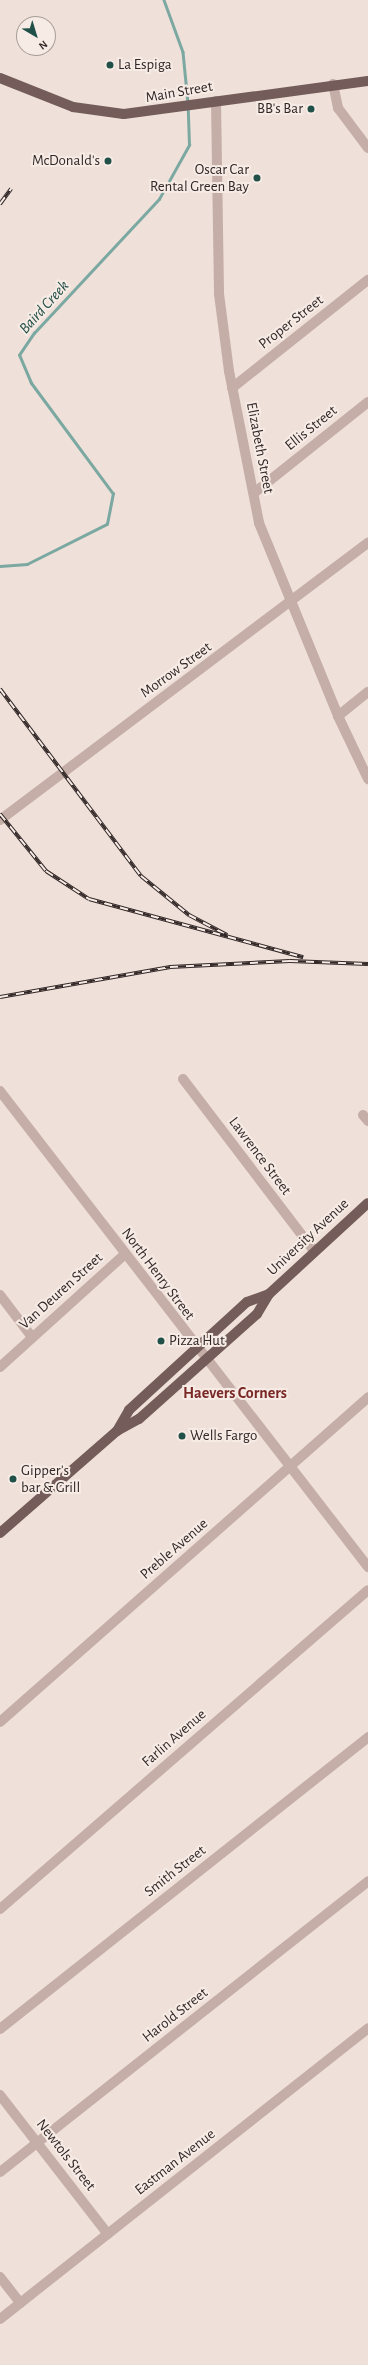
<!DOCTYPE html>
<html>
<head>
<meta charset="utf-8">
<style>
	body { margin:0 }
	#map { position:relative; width:368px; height:2365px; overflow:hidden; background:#efe0da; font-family:"Alegreya Sans",sans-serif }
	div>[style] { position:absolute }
	.stream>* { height:2.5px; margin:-1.25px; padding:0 1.25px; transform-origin:1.25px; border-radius:1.25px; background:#7ba9a1 }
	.minor>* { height:10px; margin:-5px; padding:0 5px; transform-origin:5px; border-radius:5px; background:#c5aea7 }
	.major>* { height:10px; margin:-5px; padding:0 5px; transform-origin:5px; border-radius:5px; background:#735c59 }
	.rail>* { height:4px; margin-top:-2px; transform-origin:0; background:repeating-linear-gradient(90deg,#f7ebe5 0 8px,#322827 0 16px); box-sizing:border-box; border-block:1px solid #322827 }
	.dots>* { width:11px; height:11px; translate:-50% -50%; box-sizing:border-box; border:2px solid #f7ebe5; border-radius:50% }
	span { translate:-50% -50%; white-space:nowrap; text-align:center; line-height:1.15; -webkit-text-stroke:4px #f7ebe5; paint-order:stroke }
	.poi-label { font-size:15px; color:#322827 }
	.left { translate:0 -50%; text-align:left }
	.right { translate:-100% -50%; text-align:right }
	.street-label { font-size:15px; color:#322827 }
	.water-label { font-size:16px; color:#205048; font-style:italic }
	.neighbourhood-label { font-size:16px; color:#7a2927; font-weight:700 }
	.north { position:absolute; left:16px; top:16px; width:40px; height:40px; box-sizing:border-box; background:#f7ebe5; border:1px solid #a89d99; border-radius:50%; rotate:142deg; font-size:11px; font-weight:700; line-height:16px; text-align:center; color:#322827 }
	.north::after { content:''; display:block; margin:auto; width:14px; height:18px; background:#205048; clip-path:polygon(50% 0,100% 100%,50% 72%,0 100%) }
</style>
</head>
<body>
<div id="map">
	<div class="stream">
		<div style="left:164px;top:0;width:55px;rotate:69.9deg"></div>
		<div style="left:183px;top:52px;width:51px;rotate:84.4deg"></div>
		<div style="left:0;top:566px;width:27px;rotate:-4deg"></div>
		<div style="left:27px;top:564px;width:89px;rotate:-26.6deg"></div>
		<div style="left:107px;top:524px;width:31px;rotate:-79deg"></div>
		<div style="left:113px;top:494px;width:138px;rotate:-126.5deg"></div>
		<div style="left:31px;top:383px;width:30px;rotate:-113deg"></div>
		<div style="left:19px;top:355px;width:27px;rotate:-56deg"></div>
		<div style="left:34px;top:333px;width:183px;rotate:-47deg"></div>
		<div style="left:159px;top:199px;width:62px;rotate:-60.9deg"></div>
		<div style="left:189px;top:145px;width:37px;rotate:-92deg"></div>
	</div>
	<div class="minor">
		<div style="left:333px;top:84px;width:25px;rotate:78deg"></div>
		<div style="left:338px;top:108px;width:50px;rotate:53.1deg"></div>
		<div style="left:216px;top:101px;width:193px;rotate:89.1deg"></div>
		<div style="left:219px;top:294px;width:78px;rotate:82.6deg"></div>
		<div style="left:229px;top:371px;width:155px;rotate:78.8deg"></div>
		<div style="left:259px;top:523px;width:209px;rotate:67.7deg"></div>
		<div style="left:338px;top:716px;width:70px;rotate:64.5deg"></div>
		<div style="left:232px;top:388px;width:174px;rotate:-38.5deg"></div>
		<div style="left:254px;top:493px;width:146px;rotate:-38.6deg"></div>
		<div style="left:338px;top:716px;width:38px;rotate:-39deg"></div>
		<div style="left:0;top:820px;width:461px;rotate:-37deg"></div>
		<div style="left:183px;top:1079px;width:216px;rotate:52.7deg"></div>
		<div style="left:0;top:1091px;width:602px;rotate:52.29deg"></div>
		<div style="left:363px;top:1115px;width:8px;rotate:50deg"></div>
		<div style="left:0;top:1295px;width:53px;rotate:52.7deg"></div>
		<div style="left:0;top:1367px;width:169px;rotate:-42.1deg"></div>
		<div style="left:0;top:1722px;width:491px;rotate:-41.4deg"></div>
		<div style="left:0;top:1909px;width:487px;rotate:-40.9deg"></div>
		<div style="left:0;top:2029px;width:470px;rotate:-38.4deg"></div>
		<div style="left:0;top:2095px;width:176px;rotate:52.2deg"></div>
		<div style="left:0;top:2172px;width:469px;rotate:-38.3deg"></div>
		<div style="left:0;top:2277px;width:33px;rotate:52deg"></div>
		<div style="left:0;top:2319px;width:469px;rotate:-38.3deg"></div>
	</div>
	<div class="major">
		<div style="left:0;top:78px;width:79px;rotate:21.7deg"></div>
		<div style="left:73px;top:107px;width:51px;rotate:7.8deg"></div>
		<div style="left:124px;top:114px;width:246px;rotate:-7.7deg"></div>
		<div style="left:117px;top:1431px;width:24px;rotate:-60deg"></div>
		<div style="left:129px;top:1410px;width:160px;rotate:-42.5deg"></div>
		<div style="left:247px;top:1302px;width:23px;rotate:-20deg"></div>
		<div style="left:0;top:1533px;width:155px;rotate:-41.1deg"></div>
		<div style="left:117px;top:1431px;width:25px;rotate:-29deg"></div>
		<div style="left:139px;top:1419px;width:158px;rotate:-41.7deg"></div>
		<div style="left:257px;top:1314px;width:23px;rotate:-59deg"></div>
		<div style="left:269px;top:1294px;width:134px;rotate:-42.6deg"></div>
	</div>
	<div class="rail">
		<div style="left:0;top:204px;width:19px;rotate:-54deg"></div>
		<div style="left:0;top:689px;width:234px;rotate:53deg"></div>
		<div style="left:141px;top:876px;width:62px;rotate:39.1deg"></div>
		<div style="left:189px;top:915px;width:43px;rotate:27.8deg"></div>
		<div style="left:0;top:814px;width:73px;rotate:51.1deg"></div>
		<div style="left:46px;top:871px;width:51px;rotate:33.1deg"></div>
		<div style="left:89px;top:899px;width:222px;rotate:15.2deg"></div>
		<div style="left:0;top:997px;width:173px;rotate:-10deg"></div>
		<div style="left:170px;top:967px;width:120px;rotate:-2.9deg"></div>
		<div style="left:290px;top:961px;width:78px;rotate:2.2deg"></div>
	</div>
	<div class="dots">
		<div style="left:110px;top:65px;background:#205048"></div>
		<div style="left:311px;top:109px;background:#205048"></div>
		<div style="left:108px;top:161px;background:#205048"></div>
		<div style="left:257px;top:178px;background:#205048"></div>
		<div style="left:161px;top:1341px;background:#205048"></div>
		<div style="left:182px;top:1436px;background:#205048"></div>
		<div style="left:13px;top:1479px;background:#205048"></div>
	</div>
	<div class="poi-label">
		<span class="left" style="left:118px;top:65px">La Espiga</span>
		<span class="right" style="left:303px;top:109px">BB's Bar</span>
		<span class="right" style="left:100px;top:161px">McDonald's</span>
		<span class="right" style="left:249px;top:178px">Oscar Car<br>Rental Green Bay</span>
		<span class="left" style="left:169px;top:1341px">Pizza Hut</span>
		<span class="left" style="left:190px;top:1436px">Wells Fargo</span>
		<span class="left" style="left:21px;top:1479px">Gipper's<br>bar &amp; Grill</span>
	</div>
	<div class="street-label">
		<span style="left:179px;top:92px;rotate:-10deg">Main Street</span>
		<span style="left:291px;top:322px;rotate:-38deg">Proper Street</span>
		<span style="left:311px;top:428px;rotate:-39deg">Ellis Street</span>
		<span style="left:260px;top:448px;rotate:79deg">Elizabeth Street</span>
		<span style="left:176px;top:670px;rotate:-36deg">Morrow Street</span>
		<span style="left:260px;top:1156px;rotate:53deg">Lawrence Street</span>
		<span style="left:308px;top:1237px;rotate:-43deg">University Avenue</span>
		<span style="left:158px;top:1274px;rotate:53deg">North Henry Street</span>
		<span style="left:61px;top:1291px;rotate:-42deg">Van Deuren Street</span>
		<span style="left:174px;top:1549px;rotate:-41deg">Preble Avenue</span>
		<span style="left:174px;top:1738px;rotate:-41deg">Farlin Avenue</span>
		<span style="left:175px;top:1871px;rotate:-38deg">Smith Street</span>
		<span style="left:175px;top:2015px;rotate:-38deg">Harold Street</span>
		<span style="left:66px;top:2155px;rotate:52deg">Newtols Street</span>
		<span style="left:175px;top:2162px;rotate:-38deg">Eastman Avenue</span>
	</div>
	<div class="water-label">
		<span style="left:44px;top:307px;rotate:-48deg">Baird Creek</span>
	</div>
	<div class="neighbourhood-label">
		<span style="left:235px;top:1393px">Haevers Corners</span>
	</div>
	<div class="north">N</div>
</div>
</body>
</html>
